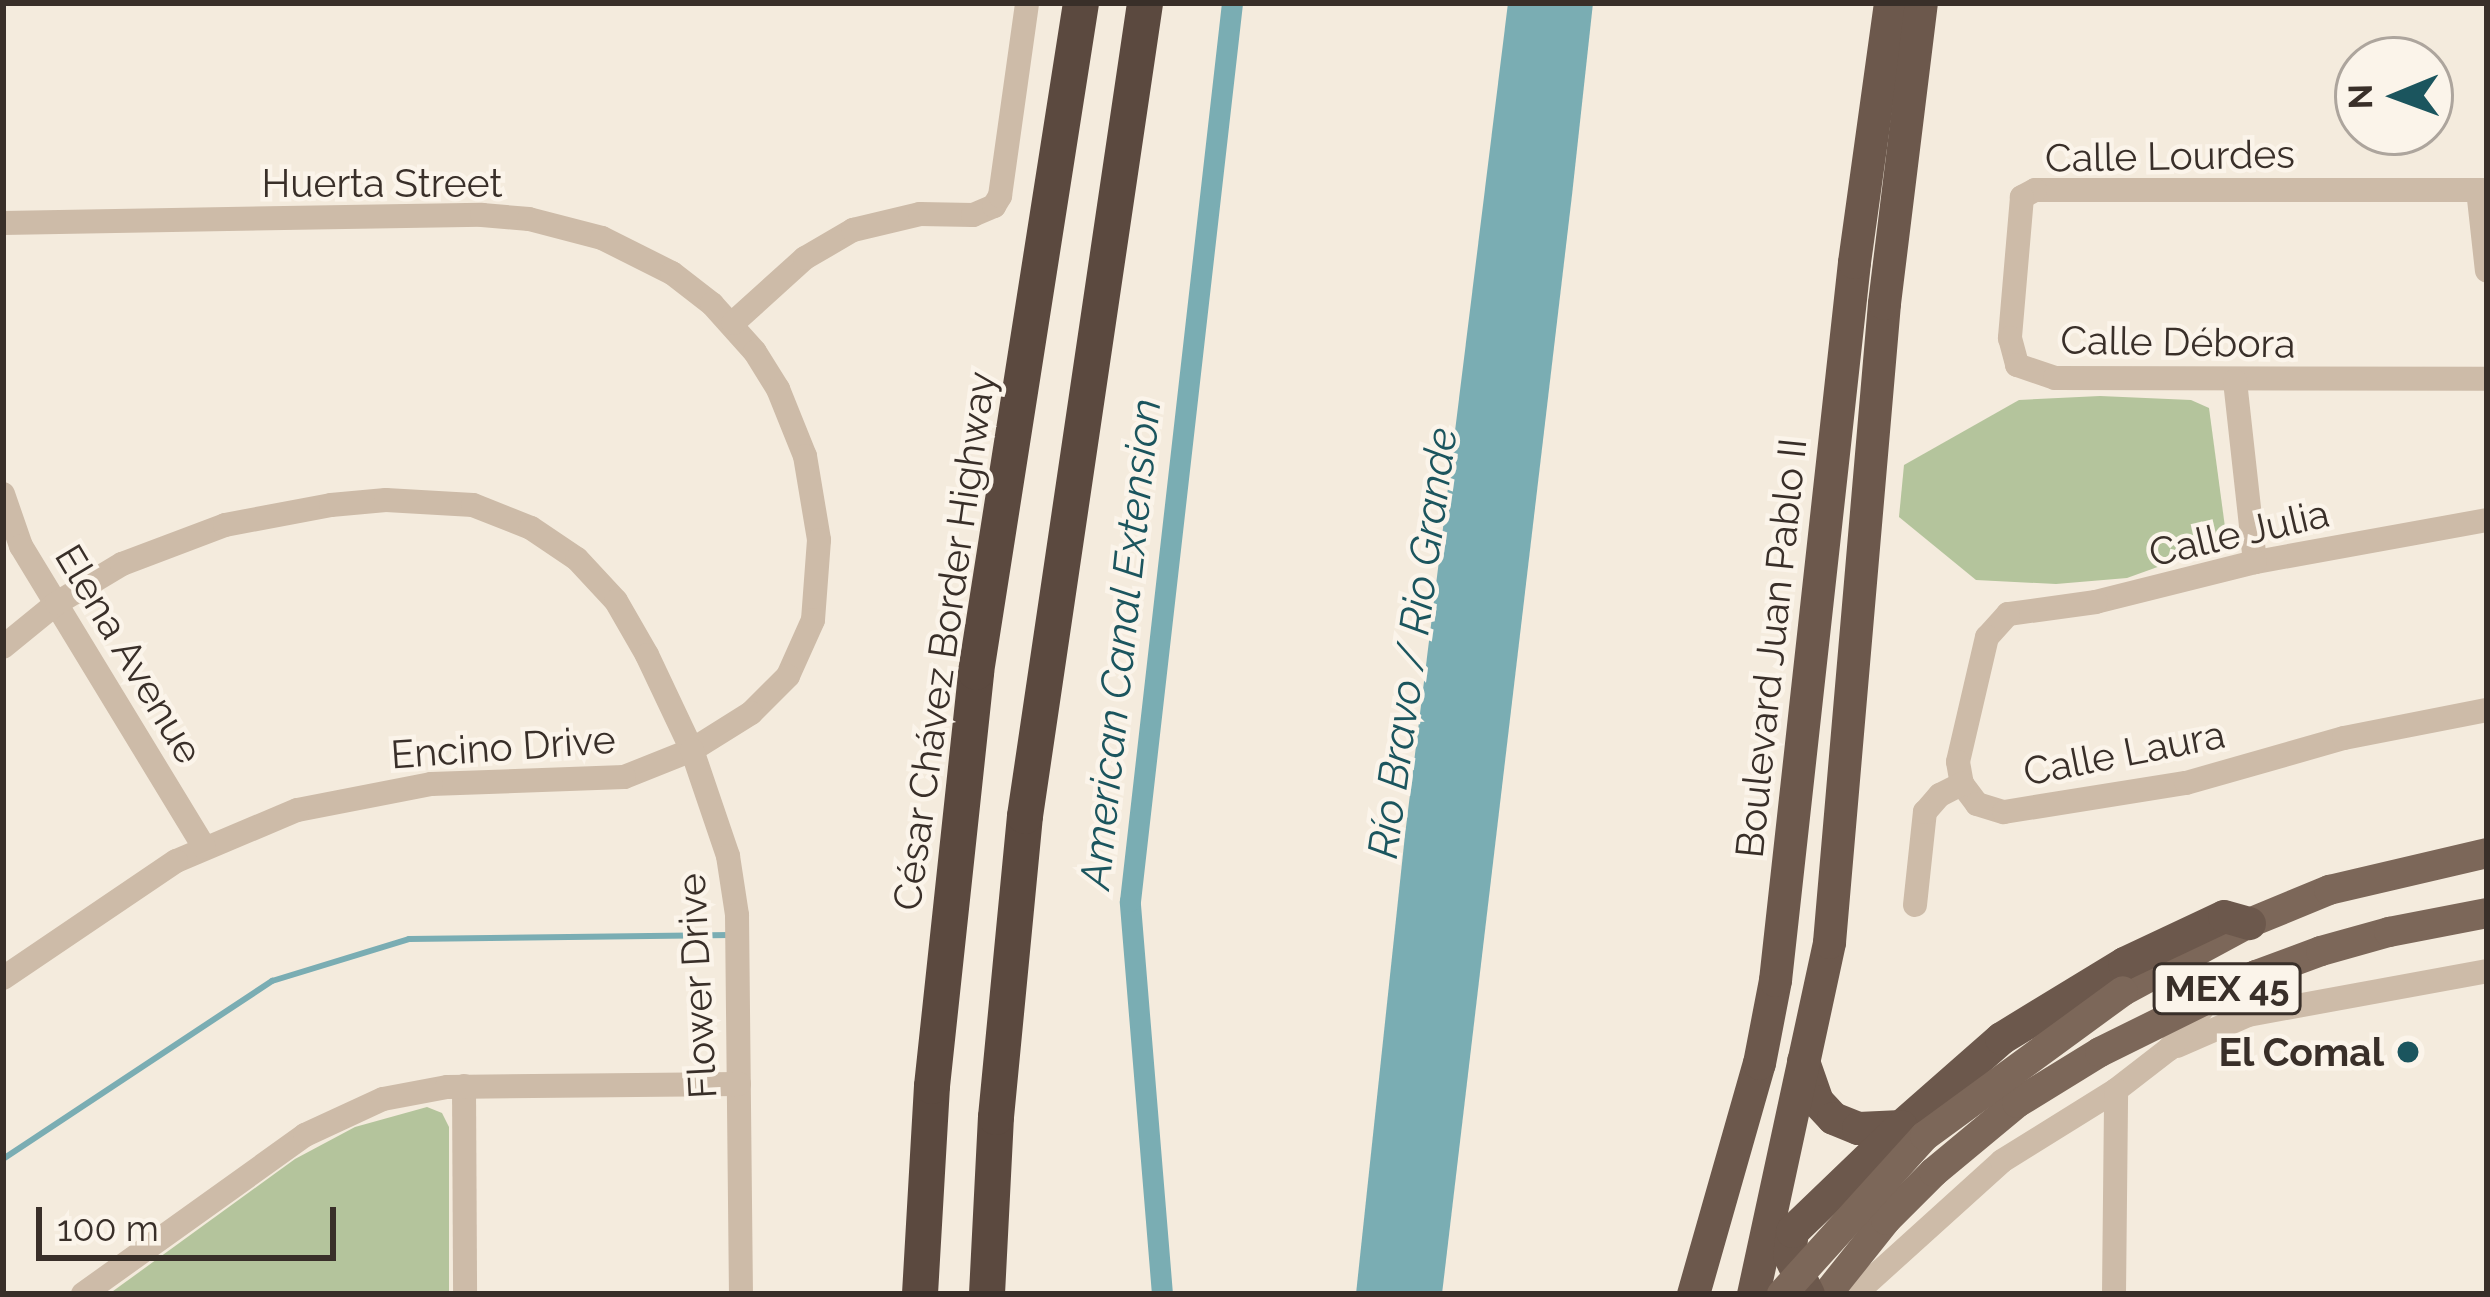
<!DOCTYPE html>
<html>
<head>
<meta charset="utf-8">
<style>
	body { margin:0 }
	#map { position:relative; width:2490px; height:1297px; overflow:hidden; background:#f4ebdd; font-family:Raleway,sans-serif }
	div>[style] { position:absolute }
	.green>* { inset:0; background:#b4c49c }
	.water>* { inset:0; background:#7aadb3 }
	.stream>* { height:6px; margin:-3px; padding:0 3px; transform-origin:3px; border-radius:3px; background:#7aadb3 }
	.canal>* { height:21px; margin:-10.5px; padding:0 10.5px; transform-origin:10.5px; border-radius:10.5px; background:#7aadb3 }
	.minor>* { height:24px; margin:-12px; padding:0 12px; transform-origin:12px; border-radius:12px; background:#cdbba8 }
	.primary>* { height:30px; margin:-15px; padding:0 15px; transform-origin:15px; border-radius:15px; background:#7c6759 }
	.trunk>* { height:33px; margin:-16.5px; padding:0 16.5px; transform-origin:16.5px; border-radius:16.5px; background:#6c584c }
	.motorway>* { height:36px; margin:-18px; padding:0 18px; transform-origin:18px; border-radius:18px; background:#5b493f }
	.primary-bridge>* { height:30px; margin:-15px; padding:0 15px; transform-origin:15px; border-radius:15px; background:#7c6759 }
	.dots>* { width:33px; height:33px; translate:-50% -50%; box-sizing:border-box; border:6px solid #fbf4ea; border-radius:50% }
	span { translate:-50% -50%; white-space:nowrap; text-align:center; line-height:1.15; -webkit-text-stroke:9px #fbf4ea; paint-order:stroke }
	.shield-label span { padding:3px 9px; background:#fbf4ea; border:3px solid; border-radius:9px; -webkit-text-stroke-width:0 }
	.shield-label { font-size:36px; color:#392f29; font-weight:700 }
	.street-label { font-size:39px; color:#392f29 }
	.poi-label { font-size:39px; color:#392f29; font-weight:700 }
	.right { translate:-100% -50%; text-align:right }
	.water-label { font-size:42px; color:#1b555e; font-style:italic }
	.frame { position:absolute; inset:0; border:6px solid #392f29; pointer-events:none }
	.north { position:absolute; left:2334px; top:36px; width:120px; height:120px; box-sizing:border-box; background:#fbf4ea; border:3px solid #ada59d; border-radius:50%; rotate:269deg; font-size:33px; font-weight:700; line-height:48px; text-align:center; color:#392f29 }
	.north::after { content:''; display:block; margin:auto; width:42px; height:54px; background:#1b555e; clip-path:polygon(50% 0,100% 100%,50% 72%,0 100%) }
	.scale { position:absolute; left:36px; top:1207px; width:300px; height:54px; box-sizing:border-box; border:6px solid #392f29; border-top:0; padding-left:15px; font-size:36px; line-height:42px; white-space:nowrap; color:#392f29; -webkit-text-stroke:9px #fbf4ea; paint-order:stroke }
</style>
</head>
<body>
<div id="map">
	<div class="green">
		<div style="clip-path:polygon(2100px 396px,2191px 400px,2209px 408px,2227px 542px,2127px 578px,2056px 584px,1976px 580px,1899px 517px,1904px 465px,2019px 400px)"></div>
		<div style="clip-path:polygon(427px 1107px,442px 1113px,449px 1127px,449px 1294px,109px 1294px,295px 1159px,355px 1127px)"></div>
	</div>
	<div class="water">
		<div style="clip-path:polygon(1508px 3px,1593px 3px,1572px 195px,1442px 1294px,1356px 1294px,1405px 835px)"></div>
	</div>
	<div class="stream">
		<div style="left:3px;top:1159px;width:323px;rotate:-33.5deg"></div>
		<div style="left:272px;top:981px;width:143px;rotate:-17deg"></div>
		<div style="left:409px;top:939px;width:322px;rotate:-0.7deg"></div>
	</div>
	<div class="canal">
		<div style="left:1162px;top:1294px;width:394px;rotate:-94.7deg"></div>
		<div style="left:1130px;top:901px;width:904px;rotate:-83.52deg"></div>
	</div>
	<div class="minor">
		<div style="left:2478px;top:190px;width:81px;rotate:83.7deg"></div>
		<div style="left:2487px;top:190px;width:452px;rotate:180deg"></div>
		<div style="left:2035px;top:190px;width:15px;rotate:152deg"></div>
		<div style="left:2022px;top:197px;width:142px;rotate:94.9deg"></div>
		<div style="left:2010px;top:338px;width:28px;rotate:75deg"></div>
		<div style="left:2017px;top:365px;width:40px;rotate:18.9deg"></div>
		<div style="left:2055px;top:378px;width:432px;rotate:0.1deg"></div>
		<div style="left:3px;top:223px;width:479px;rotate:-1deg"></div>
		<div style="left:482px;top:215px;width:47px;rotate:4.9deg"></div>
		<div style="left:529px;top:219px;width:75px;rotate:14.6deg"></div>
		<div style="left:602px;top:238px;width:78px;rotate:26.6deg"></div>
		<div style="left:672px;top:273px;width:51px;rotate:37.8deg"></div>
		<div style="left:712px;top:304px;width:64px;rotate:48.1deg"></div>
		<div style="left:755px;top:352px;width:44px;rotate:58.1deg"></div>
		<div style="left:778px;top:389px;width:72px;rotate:68.1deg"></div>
		<div style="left:805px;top:456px;width:85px;rotate:80.5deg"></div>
		<div style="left:819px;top:540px;width:80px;rotate:94.3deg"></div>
		<div style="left:813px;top:620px;width:61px;rotate:114.1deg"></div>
		<div style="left:788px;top:676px;width:52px;rotate:135deg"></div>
		<div style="left:751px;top:713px;width:70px;rotate:147.9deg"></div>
		<div style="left:692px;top:750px;width:73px;rotate:158.3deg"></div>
		<div style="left:624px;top:777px;width:193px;rotate:177.9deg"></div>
		<div style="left:431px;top:784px;width:136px;rotate:169deg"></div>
		<div style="left:297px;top:810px;width:131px;rotate:157.1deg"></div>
		<div style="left:176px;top:861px;width:209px;rotate:145.9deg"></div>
		<div style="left:733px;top:323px;width:97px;rotate:-42.1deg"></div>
		<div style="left:805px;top:258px;width:56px;rotate:-30.3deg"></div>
		<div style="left:853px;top:230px;width:69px;rotate:-13.4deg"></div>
		<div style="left:920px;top:214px;width:53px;rotate:1.1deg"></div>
		<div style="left:973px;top:215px;width:23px;rotate:-23deg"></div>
		<div style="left:994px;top:206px;width:12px;rotate:-59deg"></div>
		<div style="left:1000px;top:196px;width:195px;rotate:-82deg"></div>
		<div style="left:2235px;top:381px;width:182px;rotate:83.7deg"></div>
		<div style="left:3px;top:494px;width:55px;rotate:70.9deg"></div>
		<div style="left:21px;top:546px;width:352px;rotate:58.7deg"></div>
		<div style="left:2487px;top:520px;width:236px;rotate:169.7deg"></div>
		<div style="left:2255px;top:562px;width:164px;rotate:165.9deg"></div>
		<div style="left:2096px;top:602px;width:89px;rotate:172.2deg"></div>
		<div style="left:2008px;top:614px;width:31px;rotate:132deg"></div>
		<div style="left:1987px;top:637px;width:128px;rotate:103.1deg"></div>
		<div style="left:1958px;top:762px;width:22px;rotate:80deg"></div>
		<div style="left:1962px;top:784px;width:25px;rotate:53deg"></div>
		<div style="left:1977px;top:804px;width:28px;rotate:17deg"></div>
		<div style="left:2004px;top:812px;width:184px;rotate:-9.1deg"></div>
		<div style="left:2186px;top:783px;width:164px;rotate:-15.9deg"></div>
		<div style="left:2344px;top:738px;width:146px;rotate:-11.1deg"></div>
		<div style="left:3px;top:647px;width:70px;rotate:-39.2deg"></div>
		<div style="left:57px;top:603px;width:76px;rotate:-31deg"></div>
		<div style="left:122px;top:564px;width:110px;rotate:-20.7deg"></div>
		<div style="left:225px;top:525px;width:108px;rotate:-10.7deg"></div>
		<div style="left:331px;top:505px;width:55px;rotate:-5.2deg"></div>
		<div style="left:386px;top:500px;width:87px;rotate:3.3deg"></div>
		<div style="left:473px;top:505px;width:62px;rotate:21.6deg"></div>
		<div style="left:531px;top:528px;width:55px;rotate:34deg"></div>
		<div style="left:577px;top:559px;width:57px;rotate:47.1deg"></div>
		<div style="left:616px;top:601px;width:62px;rotate:60.1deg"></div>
		<div style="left:647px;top:655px;width:105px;rotate:64.7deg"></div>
		<div style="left:692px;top:750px;width:112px;rotate:71.2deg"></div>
		<div style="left:728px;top:856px;width:60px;rotate:81.3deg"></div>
		<div style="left:737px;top:915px;width:379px;rotate:89.4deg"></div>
		<div style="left:1915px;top:905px;width:94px;rotate:-83.9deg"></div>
		<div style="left:1925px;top:812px;width:23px;rotate:-49deg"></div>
		<div style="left:1940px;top:795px;width:25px;rotate:-27deg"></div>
		<div style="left:2177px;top:1046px;width:77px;rotate:-23.6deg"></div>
		<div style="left:2248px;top:1015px;width:243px;rotate:-10.4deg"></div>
		<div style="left:464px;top:1086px;width:208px;rotate:89.7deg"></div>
		<div style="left:83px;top:1294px;width:273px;rotate:-35.6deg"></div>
		<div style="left:305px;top:1135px;width:86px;rotate:-24.8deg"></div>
		<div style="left:383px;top:1099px;width:65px;rotate:-10.6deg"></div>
		<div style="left:447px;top:1087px;width:292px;rotate:-0.6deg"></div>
		<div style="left:1855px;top:1294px;width:198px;rotate:-42.1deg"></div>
		<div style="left:2002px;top:1161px;width:134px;rotate:-31.9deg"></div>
		<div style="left:2116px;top:1090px;width:67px;rotate:-37.7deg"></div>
		<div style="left:2169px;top:1049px;width:60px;rotate:-50.4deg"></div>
		<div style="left:2114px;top:1294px;width:204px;rotate:-89.4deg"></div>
	</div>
	<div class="primary">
		<div style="left:2123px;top:991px;width:143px;rotate:-28.4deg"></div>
		<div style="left:2249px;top:923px;width:87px;rotate:-22.4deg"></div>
		<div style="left:2329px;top:890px;width:162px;rotate:-13.2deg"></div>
		<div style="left:1827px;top:1294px;width:95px;rotate:-51.4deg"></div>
		<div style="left:1886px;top:1220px;width:68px;rotate:-45deg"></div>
		<div style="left:1934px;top:1172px;width:108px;rotate:-39.7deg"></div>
		<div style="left:2017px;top:1103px;width:97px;rotate:-31.6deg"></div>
		<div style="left:2100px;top:1052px;width:174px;rotate:-26.3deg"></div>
		<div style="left:2256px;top:975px;width:69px;rotate:-20.3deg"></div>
		<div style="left:2321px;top:951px;width:71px;rotate:-15.6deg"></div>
		<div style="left:2389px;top:932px;width:100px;rotate:-11deg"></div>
	</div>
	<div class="trunk">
		<div style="left:1803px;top:1061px;width:42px;rotate:70.7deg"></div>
		<div style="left:1817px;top:1101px;width:23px;rotate:47deg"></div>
		<div style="left:1833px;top:1118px;width:27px;rotate:22deg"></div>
		<div style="left:1858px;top:1128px;width:43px;rotate:-2.7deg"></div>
		<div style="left:1901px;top:1126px;width:133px;rotate:-41.3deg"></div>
		<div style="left:2001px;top:1038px;width:144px;rotate:-31.4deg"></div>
		<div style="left:2124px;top:963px;width:110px;rotate:-25.2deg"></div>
		<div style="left:2224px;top:916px;width:26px;rotate:16deg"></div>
		<div style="left:1693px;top:1294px;width:240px;rotate:-74.1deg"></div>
		<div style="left:1759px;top:1063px;width:85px;rotate:-79.1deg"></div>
		<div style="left:1775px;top:980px;width:722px;rotate:-83.72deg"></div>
		<div style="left:1854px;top:262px;width:261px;rotate:-82.1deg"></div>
		<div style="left:1753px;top:1294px;width:360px;rotate:-77.8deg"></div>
		<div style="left:1829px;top:942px;width:641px;rotate:-85.08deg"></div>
		<div style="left:1884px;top:303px;width:302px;rotate:-83deg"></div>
		<div style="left:1808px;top:1294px;width:43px;rotate:-116deg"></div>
		<div style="left:1789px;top:1255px;width:24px;rotate:-83deg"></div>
		<div style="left:1792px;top:1231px;width:151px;rotate:-43.9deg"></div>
	</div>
	<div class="motorway">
		<div style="left:920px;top:1294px;width:208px;rotate:-86.7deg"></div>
		<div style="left:932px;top:1086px;width:416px;rotate:-83.9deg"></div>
		<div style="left:976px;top:672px;width:677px;rotate:-81.08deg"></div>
		<div style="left:987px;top:1294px;width:177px;rotate:-87.1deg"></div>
		<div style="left:996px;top:1117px;width:302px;rotate:-84.5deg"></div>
		<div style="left:1025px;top:816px;width:822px;rotate:-81.6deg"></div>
	</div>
	<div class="primary-bridge">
		<div style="left:1782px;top:1294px;width:213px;rotate:-47.9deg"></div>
		<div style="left:1925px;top:1136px;width:245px;rotate:-36.2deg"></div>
	</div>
	<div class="dots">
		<div style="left:2408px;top:1052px;background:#1b555e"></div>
	</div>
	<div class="shield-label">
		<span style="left:2227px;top:989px">MEX 45</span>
	</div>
	<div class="street-label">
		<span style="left:2170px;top:156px;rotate:-1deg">Calle Lourdes</span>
		<span style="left:382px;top:183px">Huerta Street</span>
		<span style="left:2178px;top:342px;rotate:1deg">Calle Débora</span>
		<span style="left:2239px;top:533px;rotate:-13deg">Calle Julia</span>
		<span style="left:944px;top:641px;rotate:-82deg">César Chávez Border Highway</span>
		<span style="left:1771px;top:648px;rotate:-84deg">Boulevard Juan Pablo II</span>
		<span style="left:129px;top:654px;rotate:59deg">Elena Avenue</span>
		<span style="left:503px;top:747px;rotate:-4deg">Encino Drive</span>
		<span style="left:2124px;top:753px;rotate:-11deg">Calle Laura</span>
		<span style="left:697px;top:986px;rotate:-93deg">Flower Drive</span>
	</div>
	<div class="poi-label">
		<span class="right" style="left:2384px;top:1052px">El Comal</span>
	</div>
	<div class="water-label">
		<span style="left:1413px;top:643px;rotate:-82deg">Río Bravo / Rio Grande</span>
		<span style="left:1121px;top:644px;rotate:-84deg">American Canal Extension</span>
	</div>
	<div class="frame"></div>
	<div class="north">N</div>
	<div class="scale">100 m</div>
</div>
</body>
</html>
